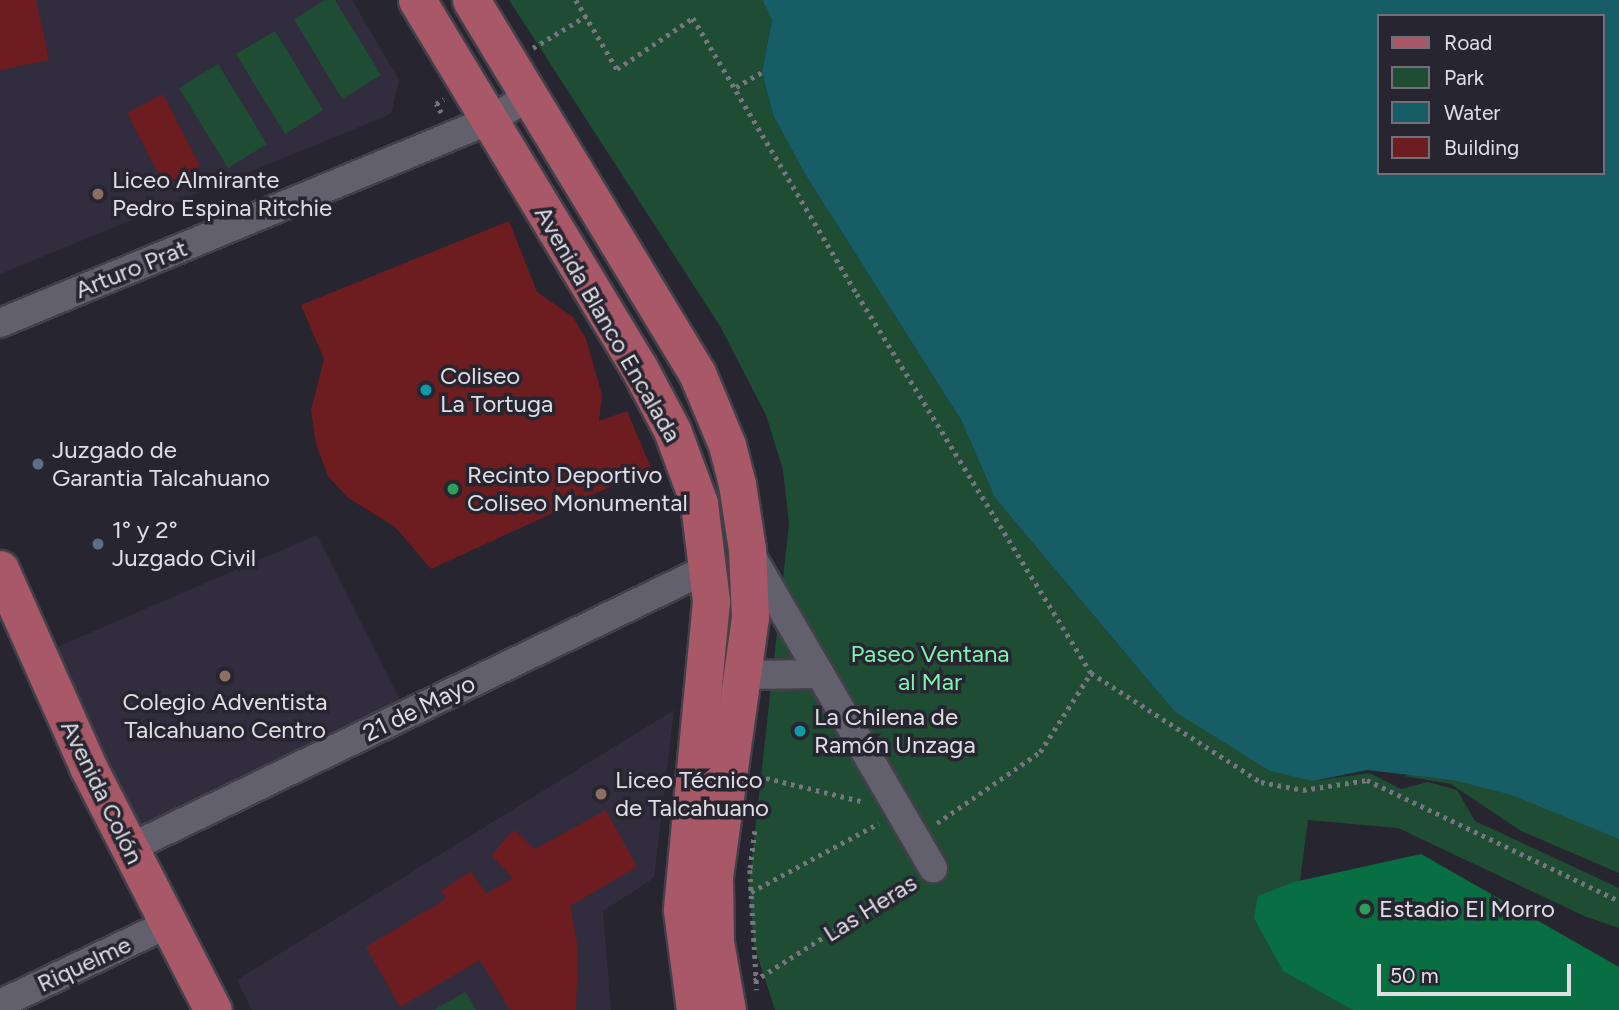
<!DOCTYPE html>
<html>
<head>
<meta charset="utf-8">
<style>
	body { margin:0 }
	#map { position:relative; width:1619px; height:1010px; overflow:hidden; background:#272530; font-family:Figtree,sans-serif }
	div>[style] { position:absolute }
	.built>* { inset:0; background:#312d3e }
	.green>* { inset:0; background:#1e4d33 }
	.forest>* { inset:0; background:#076f41 }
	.water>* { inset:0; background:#165d65 }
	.building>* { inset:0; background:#6d1d20 }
	.path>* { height:4.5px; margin-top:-2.25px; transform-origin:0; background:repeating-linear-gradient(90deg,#77757e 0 3.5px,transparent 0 8.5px) }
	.roads { filter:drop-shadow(2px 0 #424048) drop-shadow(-2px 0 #424048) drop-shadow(0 2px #424048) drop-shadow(0 -2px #424048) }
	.minor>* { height:28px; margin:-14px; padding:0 14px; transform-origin:14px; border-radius:14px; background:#62606c }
	.major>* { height:37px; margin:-18.5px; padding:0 18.5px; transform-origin:18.5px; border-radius:18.5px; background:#a85867 }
	.dots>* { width:19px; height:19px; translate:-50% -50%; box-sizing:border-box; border:4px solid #272530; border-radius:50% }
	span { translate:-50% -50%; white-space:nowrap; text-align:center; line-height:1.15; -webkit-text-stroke:7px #272530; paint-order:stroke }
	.poi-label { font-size:24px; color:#e0dee5 }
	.left { translate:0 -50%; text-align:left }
	.street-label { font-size:24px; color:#e0dee5 }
	.park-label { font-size:24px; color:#7ff3b0 }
	.legend { position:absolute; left:1377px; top:14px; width:228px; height:161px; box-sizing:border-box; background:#272530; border:2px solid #716f78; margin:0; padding:9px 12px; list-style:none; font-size:21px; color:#e0dee5 }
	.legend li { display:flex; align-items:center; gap:14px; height:35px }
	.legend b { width:35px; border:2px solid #716f78 }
	.scale { position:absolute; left:1377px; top:964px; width:194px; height:32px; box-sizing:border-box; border:4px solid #e0dee5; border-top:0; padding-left:9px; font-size:21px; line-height:24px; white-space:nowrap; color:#e0dee5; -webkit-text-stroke:5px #272530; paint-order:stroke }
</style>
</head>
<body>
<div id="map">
	<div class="built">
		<div style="clip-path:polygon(0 0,352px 0,399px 80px,391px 114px,0 274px)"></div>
		<div style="clip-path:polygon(317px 535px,401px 702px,132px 832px,50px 650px)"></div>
		<div style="clip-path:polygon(674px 710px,654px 878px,603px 911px,611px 1010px,252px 1010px,237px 980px)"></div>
	</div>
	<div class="green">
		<div style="clip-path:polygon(325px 0,335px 0,381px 75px,342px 99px,294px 19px)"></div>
		<div style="clip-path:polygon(509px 0,762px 0,772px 18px,762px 72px,773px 115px,805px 174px,961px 420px,995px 498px,1174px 711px,1313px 781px,1370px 773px,1401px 789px,1428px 782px,1457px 790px,1475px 821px,1619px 888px,1619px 928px,1584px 916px,1398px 828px,1308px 820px,1298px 896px,1619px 1010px,775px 1010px,754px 945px,749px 885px,789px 524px,783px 470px,766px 415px,720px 326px)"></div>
		<div style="clip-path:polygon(275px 31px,323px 110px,285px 134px,236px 54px)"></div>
		<div style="clip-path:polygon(218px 64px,267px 144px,228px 168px,179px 88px)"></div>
		<div style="clip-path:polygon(1440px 768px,1619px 802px,1619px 873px,1521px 831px,1451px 784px,1404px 776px)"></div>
		<div style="clip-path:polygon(466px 992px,476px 1010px,434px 1010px,465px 992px)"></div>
	</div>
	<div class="forest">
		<div style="clip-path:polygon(1421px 854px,1619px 967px,1619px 1010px,1353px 1010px,1283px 971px,1254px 918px,1258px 896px,1294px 882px)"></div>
	</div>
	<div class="water">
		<div style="clip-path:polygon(evenodd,762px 0,1619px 0,1619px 839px,1512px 795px,1453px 780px,1367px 770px,1313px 781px,1270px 771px,1174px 711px,995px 498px,961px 420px,805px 174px,773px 115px,762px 72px,772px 19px,762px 0,1379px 16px,1603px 16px,1603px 173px,1379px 173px,1379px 16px)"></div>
	</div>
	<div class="building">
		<div style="clip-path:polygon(0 0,36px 0,49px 60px,0 70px)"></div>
		<div style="clip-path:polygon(163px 94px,200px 166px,164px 185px,127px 113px)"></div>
		<div style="clip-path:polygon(509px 221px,537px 292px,573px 317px,586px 339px,602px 395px,599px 421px,627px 411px,651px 468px,431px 569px,395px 527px,347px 497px,328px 476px,316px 444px,311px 410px,324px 359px,301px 305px)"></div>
		<div style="clip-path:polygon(606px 810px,637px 867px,570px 906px,578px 948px,576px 1010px,510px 1010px,480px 960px,400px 1007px,366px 947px,447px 898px,441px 891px,471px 871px,486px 894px,513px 878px,491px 855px,514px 830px,535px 849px)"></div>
	</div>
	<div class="path">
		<div style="left:576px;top:0;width:80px;rotate:59.3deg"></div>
		<div style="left:617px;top:69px;width:92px;rotate:-33.9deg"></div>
		<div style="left:693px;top:18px;width:321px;rotate:59.3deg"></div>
		<div style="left:857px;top:294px;width:445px;rotate:58.3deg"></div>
		<div style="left:1091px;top:673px;width:202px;rotate:32.7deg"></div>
		<div style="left:1261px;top:782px;width:43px;rotate:10.8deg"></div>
		<div style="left:1303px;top:790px;width:65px;rotate:-8.9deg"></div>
		<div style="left:1367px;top:780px;width:280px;rotate:25.6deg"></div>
		<div style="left:533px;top:48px;width:62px;rotate:-31.1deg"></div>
		<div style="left:736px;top:87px;width:30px;rotate:-30deg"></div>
		<div style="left:441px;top:113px;width:10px;rotate:-119deg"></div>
		<div style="left:436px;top:104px;width:9px;rotate:-32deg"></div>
		<div style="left:758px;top:776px;width:110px;rotate:13.7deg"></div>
		<div style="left:937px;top:823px;width:125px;rotate:-34.6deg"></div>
		<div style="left:1040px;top:752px;width:94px;rotate:-57.2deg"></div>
		<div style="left:755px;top:831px;width:39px;rotate:97deg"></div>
		<div style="left:750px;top:870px;width:120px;rotate:86.7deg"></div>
		<div style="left:751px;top:892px;width:145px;rotate:-28.3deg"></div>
		<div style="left:754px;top:981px;width:187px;rotate:-32.3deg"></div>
	</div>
	<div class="roads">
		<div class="minor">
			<div style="left:0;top:323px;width:530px;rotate:-22.5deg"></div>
			<div style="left:490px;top:120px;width:47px;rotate:-31deg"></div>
			<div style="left:749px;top:552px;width:366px;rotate:59.8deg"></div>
			<div style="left:745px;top:675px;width:75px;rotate:-0.8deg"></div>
			<div style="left:128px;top:849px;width:645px;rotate:-25.81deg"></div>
			<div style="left:0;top:1004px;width:186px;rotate:-25.5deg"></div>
		</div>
		<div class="major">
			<div style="left:417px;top:0;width:428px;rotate:58.9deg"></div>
			<div style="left:638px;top:366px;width:72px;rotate:62deg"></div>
			<div style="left:672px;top:430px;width:78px;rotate:69.7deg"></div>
			<div style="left:699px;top:503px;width:99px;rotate:83deg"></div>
			<div style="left:711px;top:601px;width:310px;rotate:95.4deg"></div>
			<div style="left:682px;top:910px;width:101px;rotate:82.6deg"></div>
			<div style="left:471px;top:0;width:436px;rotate:58.8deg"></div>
			<div style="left:697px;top:373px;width:78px;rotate:67.4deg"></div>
			<div style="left:727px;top:445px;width:40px;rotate:75.6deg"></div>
			<div style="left:737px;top:484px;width:66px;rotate:81.3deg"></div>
			<div style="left:747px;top:549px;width:68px;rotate:87.5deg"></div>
			<div style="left:750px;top:617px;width:263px;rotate:97.9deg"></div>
			<div style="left:714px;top:878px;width:64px;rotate:89.1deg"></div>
			<div style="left:715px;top:942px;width:69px;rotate:80deg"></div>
			<div style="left:0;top:569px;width:219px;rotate:66deg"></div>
			<div style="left:89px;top:769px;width:271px;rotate:62.8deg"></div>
		</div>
	</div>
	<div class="dots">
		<div style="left:98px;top:194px;background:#8d6e63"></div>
		<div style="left:426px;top:390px;background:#0f9aa8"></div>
		<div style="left:38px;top:464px;background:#5c6f8a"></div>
		<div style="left:453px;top:489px;background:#2e9e5b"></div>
		<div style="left:98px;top:544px;background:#5c6f8a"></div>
		<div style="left:225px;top:676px;background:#8d6e63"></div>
		<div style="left:800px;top:731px;background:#0f9aa8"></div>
		<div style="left:601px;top:794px;background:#8d6e63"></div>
		<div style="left:1365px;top:909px;background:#2e9e5b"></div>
	</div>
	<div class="poi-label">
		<span class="left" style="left:112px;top:194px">Liceo Almirante<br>Pedro Espina Ritchie</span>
		<span class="left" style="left:440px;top:390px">Coliseo<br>La Tortuga</span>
		<span class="left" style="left:52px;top:464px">Juzgado de<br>Garantia Talcahuano</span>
		<span class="left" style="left:467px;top:489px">Recinto Deportivo<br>Coliseo Monumental</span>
		<span class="left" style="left:112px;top:544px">1° y 2°<br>Juzgado Civil</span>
		<span style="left:225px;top:716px">Colegio Adventista<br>Talcahuano Centro</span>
		<span class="left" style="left:814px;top:731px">La Chilena de<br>Ramón Unzaga</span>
		<span class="left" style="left:615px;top:794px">Liceo Técnico<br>de Talcahuano</span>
		<span class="left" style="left:1379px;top:909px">Estadio El Morro</span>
	</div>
	<div class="street-label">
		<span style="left:131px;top:269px;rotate:-22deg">Arturo Prat</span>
		<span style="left:608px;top:324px;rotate:60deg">Avenida Blanco Encalada</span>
		<span style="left:419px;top:708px;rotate:-26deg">21 de Mayo</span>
		<span style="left:102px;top:792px;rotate:64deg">Avenida Colón</span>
		<span style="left:870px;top:908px;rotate:-32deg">Las Heras</span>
		<span style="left:84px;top:964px;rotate:-25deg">Riquelme</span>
	</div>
	<div class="park-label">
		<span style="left:930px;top:668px">Paseo Ventana<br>al Mar</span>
	</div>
	<ul class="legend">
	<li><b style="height:9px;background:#a85867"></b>Road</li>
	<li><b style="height:19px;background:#1e4d33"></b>Park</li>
	<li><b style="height:19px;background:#165d65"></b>Water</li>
	<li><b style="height:19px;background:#6d1d20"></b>Building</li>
	</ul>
	<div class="scale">50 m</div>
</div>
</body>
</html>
